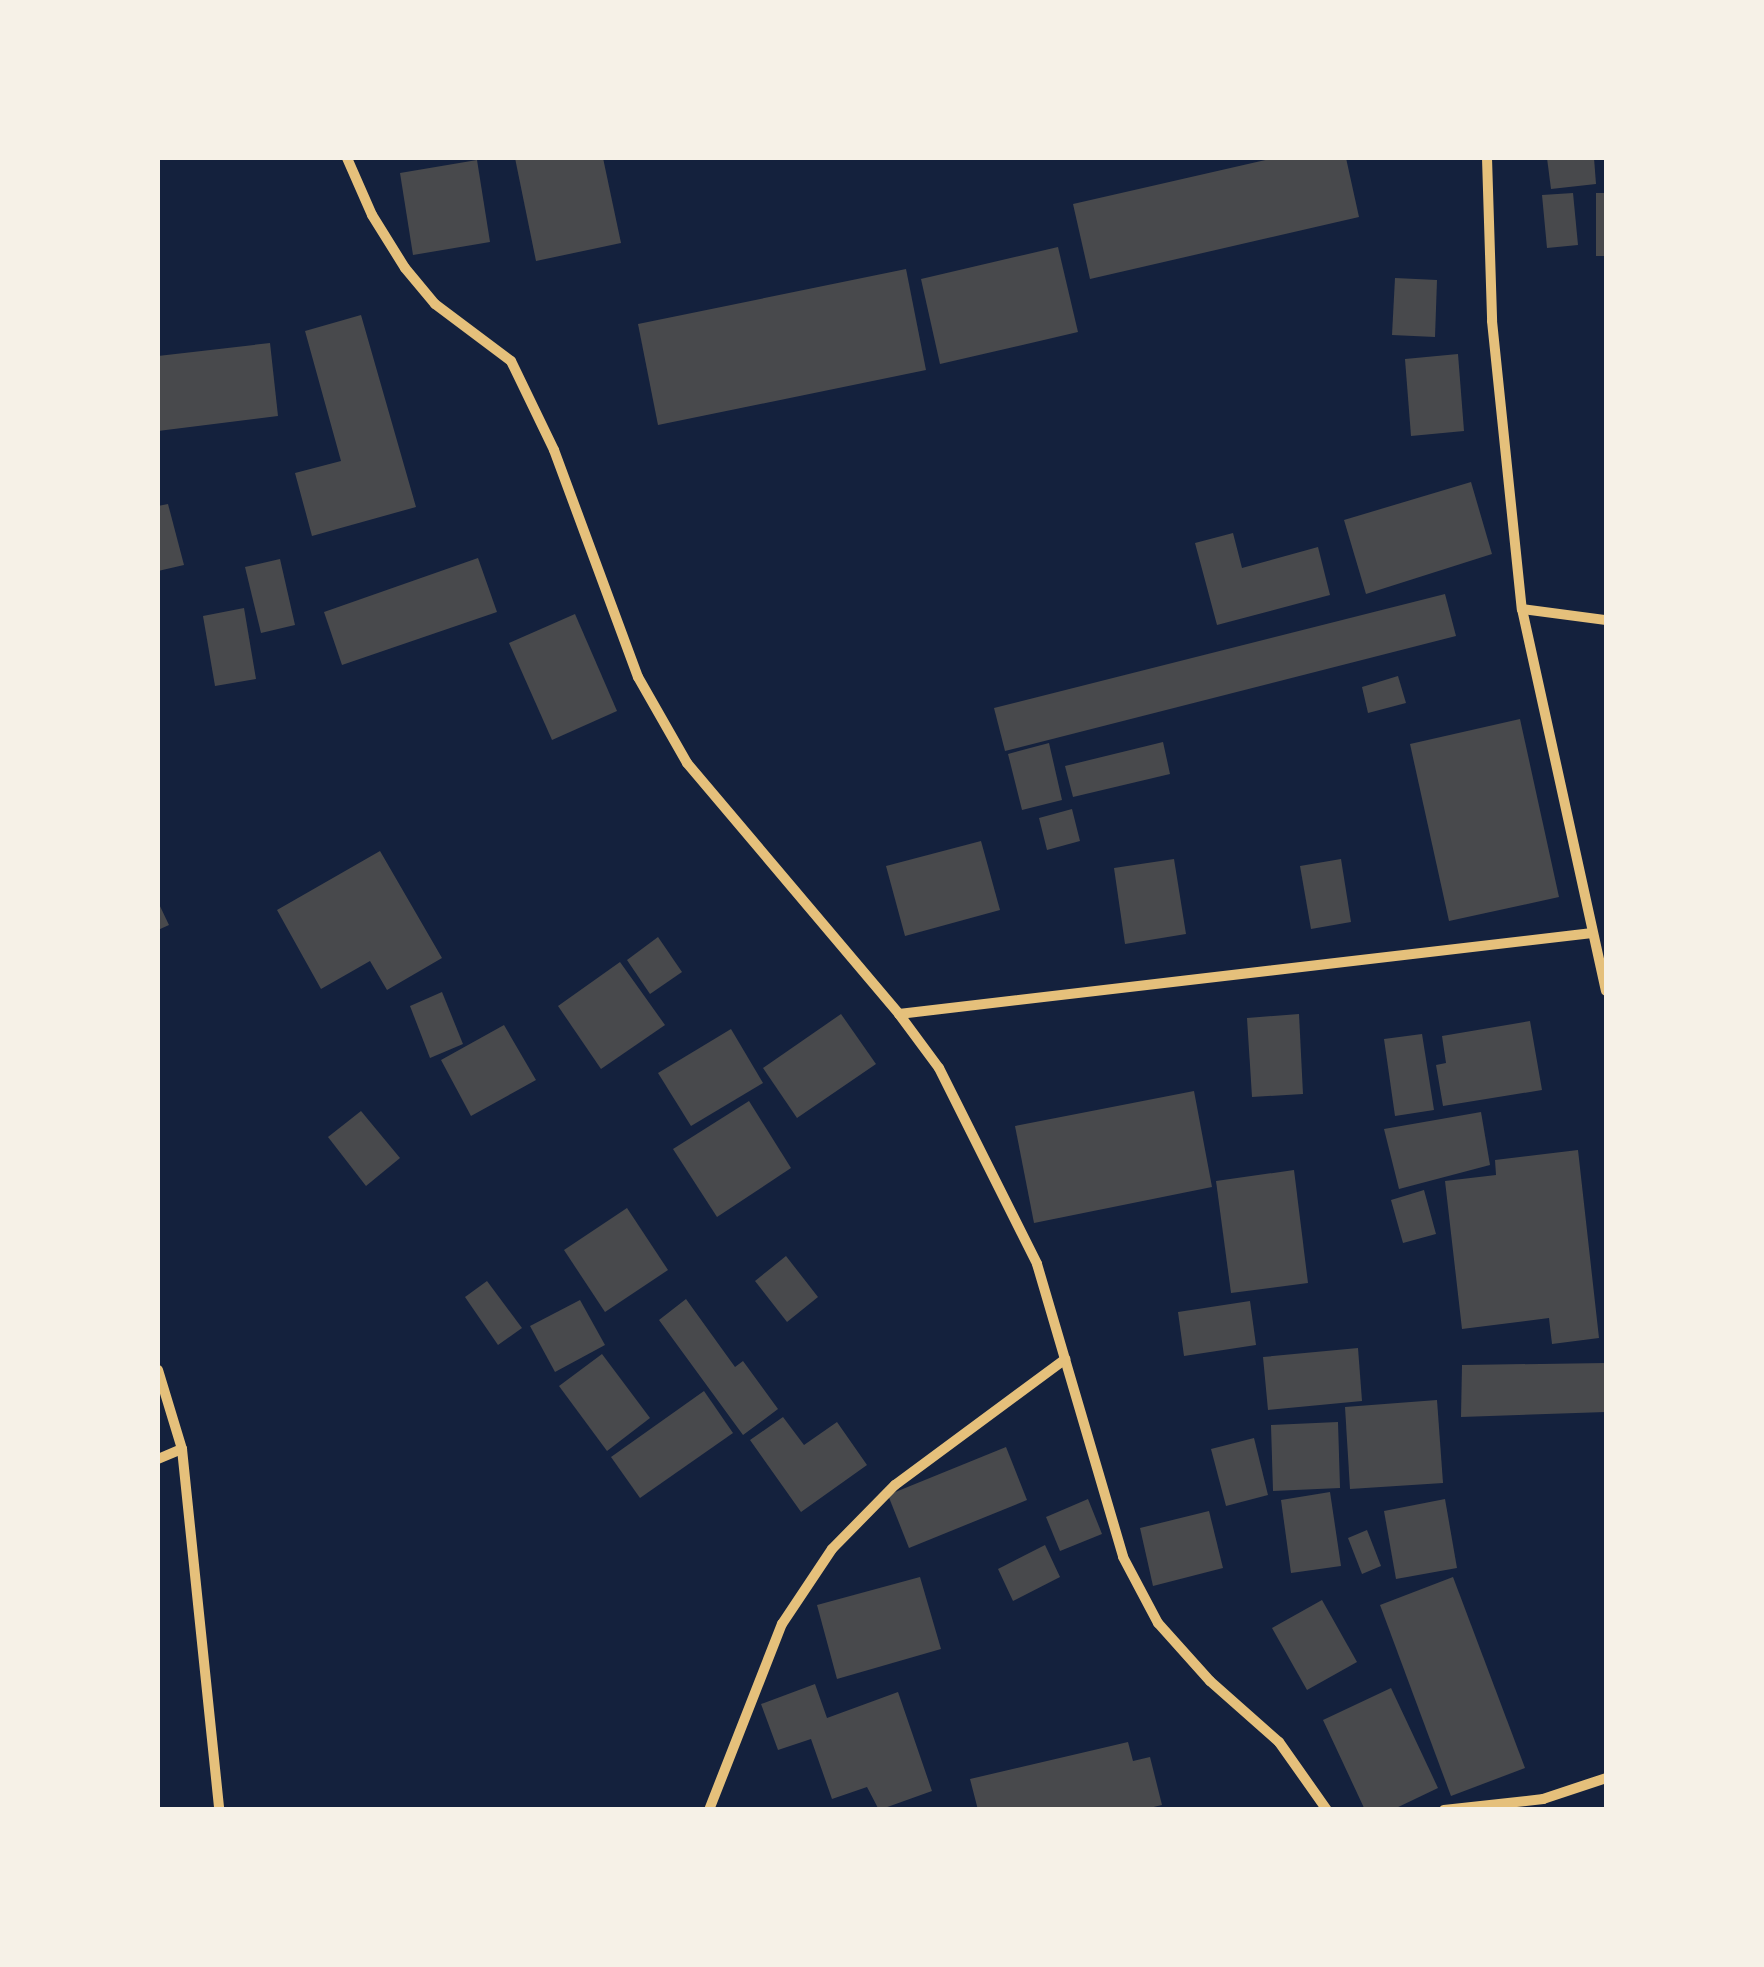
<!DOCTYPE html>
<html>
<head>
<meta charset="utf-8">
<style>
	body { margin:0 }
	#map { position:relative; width:1764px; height:1967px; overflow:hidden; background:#14213d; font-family:Arial,sans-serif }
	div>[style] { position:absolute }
	.building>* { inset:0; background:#48494c }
	.minor>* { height:10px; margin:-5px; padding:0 5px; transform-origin:5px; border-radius:5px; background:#e5c07b }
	span { translate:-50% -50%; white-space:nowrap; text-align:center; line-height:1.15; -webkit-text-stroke:9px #f6f1e7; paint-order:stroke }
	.frame { position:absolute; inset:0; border:160px solid #f6f1e7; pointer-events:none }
</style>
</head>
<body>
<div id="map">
	<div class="building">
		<div style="clip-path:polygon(515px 158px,603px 158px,621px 243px,536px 261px)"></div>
		<div style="clip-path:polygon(1274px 158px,1346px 158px,1359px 217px,1090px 279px,1073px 204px)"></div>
		<div style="clip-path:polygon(1547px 158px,1594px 158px,1596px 184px,1551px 189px)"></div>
		<div style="clip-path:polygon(477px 160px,490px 242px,413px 255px,400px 173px)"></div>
		<div style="clip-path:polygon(1573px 193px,1578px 245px,1547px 248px,1542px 195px)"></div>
		<div style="clip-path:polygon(1596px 193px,1606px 193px,1606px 256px,1596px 256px)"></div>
		<div style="clip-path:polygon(1058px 247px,1078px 332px,940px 364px,921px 279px)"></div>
		<div style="clip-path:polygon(906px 269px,926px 370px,658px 425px,638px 324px)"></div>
		<div style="clip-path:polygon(1395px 278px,1437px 280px,1435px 337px,1392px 335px)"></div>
		<div style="clip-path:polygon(361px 315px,416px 507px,312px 536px,295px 473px,341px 461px,305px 331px)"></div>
		<div style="clip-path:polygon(270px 343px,278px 416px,158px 431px,158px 356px)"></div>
		<div style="clip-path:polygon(1458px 354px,1464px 431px,1411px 436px,1405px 359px)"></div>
		<div style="clip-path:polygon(1471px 482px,1492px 554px,1366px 594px,1344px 520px)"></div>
		<div style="clip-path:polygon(168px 504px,184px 565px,158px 571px,158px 506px)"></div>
		<div style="clip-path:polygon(1233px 533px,1242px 568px,1318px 547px,1330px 595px,1217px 625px,1195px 543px)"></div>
		<div style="clip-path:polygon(478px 558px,497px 612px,342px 665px,324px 612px)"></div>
		<div style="clip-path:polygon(280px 559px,295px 625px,261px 633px,245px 567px)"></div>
		<div style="clip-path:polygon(1445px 594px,1456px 636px,1005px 751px,994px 708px)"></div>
		<div style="clip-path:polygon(244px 608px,256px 679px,215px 686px,203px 616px)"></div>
		<div style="clip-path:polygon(575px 614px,617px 711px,552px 740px,509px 643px)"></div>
		<div style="clip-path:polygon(1398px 676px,1406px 703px,1368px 713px,1362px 687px)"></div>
		<div style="clip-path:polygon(1520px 719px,1559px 897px,1449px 921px,1410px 744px)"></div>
		<div style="clip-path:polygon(1163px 742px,1170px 774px,1073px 797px,1065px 766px)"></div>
		<div style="clip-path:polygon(1049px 743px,1062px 800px,1022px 810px,1008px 754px)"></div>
		<div style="clip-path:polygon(1072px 809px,1080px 841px,1047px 850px,1039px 818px)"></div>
		<div style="clip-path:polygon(981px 841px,1000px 910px,905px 936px,886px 866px)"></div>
		<div style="clip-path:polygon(380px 851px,442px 958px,387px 990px,370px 961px,321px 989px,277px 910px)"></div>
		<div style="clip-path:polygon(1174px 859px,1186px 934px,1125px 944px,1114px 868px)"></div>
		<div style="clip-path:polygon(1341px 859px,1351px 922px,1311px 929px,1300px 866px)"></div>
		<div style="clip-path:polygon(158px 902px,169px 925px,158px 930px)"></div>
		<div style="clip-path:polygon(658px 937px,682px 972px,650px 994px,627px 960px)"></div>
		<div style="clip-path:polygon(620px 962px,665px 1025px,601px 1069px,558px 1006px)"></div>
		<div style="clip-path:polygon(442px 992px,463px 1044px,430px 1058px,410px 1006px)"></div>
		<div style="clip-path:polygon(841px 1014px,876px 1064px,797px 1118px,763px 1068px)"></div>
		<div style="clip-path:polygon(1299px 1014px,1303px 1094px,1252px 1097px,1247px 1018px)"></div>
		<div style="clip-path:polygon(1530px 1021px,1542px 1090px,1443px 1106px,1436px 1065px,1446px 1063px,1442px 1036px)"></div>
		<div style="clip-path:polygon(504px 1025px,536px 1080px,471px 1116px,441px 1060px)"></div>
		<div style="clip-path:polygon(731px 1029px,763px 1083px,691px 1126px,658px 1073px)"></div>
		<div style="clip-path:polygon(1422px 1034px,1434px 1110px,1395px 1116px,1384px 1039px)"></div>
		<div style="clip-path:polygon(1194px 1091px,1212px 1187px,1034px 1223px,1015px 1126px)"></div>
		<div style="clip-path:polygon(749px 1101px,791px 1168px,717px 1217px,673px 1149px)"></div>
		<div style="clip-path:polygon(361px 1111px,400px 1158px,366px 1186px,328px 1137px)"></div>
		<div style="clip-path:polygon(1481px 1112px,1490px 1165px,1399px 1189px,1384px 1129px)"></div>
		<div style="clip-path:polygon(1578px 1150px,1599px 1338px,1552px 1344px,1549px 1318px,1462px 1329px,1445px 1181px,1496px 1175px,1495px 1160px)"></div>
		<div style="clip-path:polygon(1294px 1170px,1308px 1283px,1231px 1293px,1216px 1181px)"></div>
		<div style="clip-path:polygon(1424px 1190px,1436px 1234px,1403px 1243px,1391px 1200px)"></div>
		<div style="clip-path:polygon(627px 1208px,668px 1270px,605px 1312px,564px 1250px)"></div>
		<div style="clip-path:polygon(786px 1256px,818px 1297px,787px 1322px,755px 1281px)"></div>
		<div style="clip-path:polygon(487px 1281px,522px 1328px,498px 1345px,465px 1297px)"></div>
		<div style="clip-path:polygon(686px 1299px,735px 1367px,743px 1361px,778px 1409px,743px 1435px,659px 1320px)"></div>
		<div style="clip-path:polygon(580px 1300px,605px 1345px,555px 1372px,530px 1326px)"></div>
		<div style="clip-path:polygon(1250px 1301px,1256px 1345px,1184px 1356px,1178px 1312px)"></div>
		<div style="clip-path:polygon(1358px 1348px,1362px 1401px,1268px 1410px,1263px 1357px)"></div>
		<div style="clip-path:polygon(602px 1354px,650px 1418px,607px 1451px,559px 1386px)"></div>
		<div style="clip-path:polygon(1606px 1363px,1606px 1412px,1461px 1417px,1462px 1365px)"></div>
		<div style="clip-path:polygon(704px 1391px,733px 1433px,640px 1498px,611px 1457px)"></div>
		<div style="clip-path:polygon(1437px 1400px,1443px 1483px,1350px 1489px,1345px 1407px)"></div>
		<div style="clip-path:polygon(783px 1417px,804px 1445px,837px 1422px,867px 1465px,801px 1512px,750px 1440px)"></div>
		<div style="clip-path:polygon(1338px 1422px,1340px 1488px,1273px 1491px,1271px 1425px)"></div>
		<div style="clip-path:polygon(1254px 1438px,1268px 1495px,1226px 1506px,1211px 1449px)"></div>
		<div style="clip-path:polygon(1006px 1447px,1027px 1500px,909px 1548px,888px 1495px)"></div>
		<div style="clip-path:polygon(1330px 1492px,1341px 1566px,1291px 1573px,1281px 1500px)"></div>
		<div style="clip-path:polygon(1088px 1499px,1102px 1534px,1060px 1551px,1046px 1517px)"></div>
		<div style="clip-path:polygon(1445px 1499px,1457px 1568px,1396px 1579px,1384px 1511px)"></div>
		<div style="clip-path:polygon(1209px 1511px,1223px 1568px,1153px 1586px,1140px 1528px)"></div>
		<div style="clip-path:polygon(1367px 1530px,1381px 1566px,1362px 1574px,1348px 1538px)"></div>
		<div style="clip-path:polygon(1045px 1545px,1060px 1577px,1013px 1601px,998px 1569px)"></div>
		<div style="clip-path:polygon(920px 1577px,941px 1649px,837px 1679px,817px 1605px)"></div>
		<div style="clip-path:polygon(1453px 1577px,1525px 1768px,1451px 1796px,1380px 1605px)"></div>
		<div style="clip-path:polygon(1322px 1600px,1357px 1662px,1307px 1690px,1272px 1628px)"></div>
		<div style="clip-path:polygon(815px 1684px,827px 1718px,898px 1692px,932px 1791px,879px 1810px,867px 1787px,832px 1799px,811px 1739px,778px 1750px,761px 1704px)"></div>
		<div style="clip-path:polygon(1391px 1688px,1438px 1788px,1392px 1810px,1365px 1810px,1323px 1720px)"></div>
		<div style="clip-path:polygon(1128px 1742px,1133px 1761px,1150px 1757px,1162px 1805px,1141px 1810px,978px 1810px,970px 1779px)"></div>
	</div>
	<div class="minor">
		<div style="left:347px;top:158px;width:62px;rotate:66.3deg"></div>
		<div style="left:372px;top:215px;width:62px;rotate:58.1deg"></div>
		<div style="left:405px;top:268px;width:47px;rotate:50.2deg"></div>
		<div style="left:435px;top:304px;width:95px;rotate:36.9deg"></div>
		<div style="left:511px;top:361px;width:99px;rotate:64.2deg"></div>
		<div style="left:554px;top:450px;width:242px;rotate:69.7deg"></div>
		<div style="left:638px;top:677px;width:99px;rotate:60.3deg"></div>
		<div style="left:687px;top:763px;width:329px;rotate:49.8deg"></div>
		<div style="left:899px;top:1014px;width:67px;rotate:53.5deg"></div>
		<div style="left:939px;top:1068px;width:219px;rotate:63.4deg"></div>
		<div style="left:1037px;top:1264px;width:305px;rotate:73.6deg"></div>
		<div style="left:1123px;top:1557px;width:75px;rotate:62.1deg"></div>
		<div style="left:1158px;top:1623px;width:78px;rotate:48.1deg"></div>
		<div style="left:1210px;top:1681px;width:92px;rotate:41.5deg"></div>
		<div style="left:1279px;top:1742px;width:83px;rotate:54.8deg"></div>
		<div style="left:1487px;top:158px;width:163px;rotate:88.2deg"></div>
		<div style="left:1492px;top:321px;width:290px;rotate:84.1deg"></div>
		<div style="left:1522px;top:609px;width:391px;rotate:77.6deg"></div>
		<div style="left:1522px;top:609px;width:85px;rotate:7.5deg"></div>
		<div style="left:899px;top:1014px;width:698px;rotate:-6.67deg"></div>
		<div style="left:158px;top:1370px;width:83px;rotate:73.1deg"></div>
		<div style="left:182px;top:1449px;width:363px;rotate:84.1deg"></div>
		<div style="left:158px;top:1459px;width:26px;rotate:-23deg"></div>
		<div style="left:709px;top:1810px;width:200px;rotate:-68.6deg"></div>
		<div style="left:782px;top:1624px;width:90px;rotate:-56.3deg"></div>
		<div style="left:832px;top:1549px;width:90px;rotate:-45.5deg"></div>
		<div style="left:895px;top:1485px;width:212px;rotate:-36.5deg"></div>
		<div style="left:1444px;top:1810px;width:100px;rotate:-6.3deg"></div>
		<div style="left:1543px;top:1799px;width:66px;rotate:-18.4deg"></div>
	</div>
	<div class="frame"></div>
</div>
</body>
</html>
